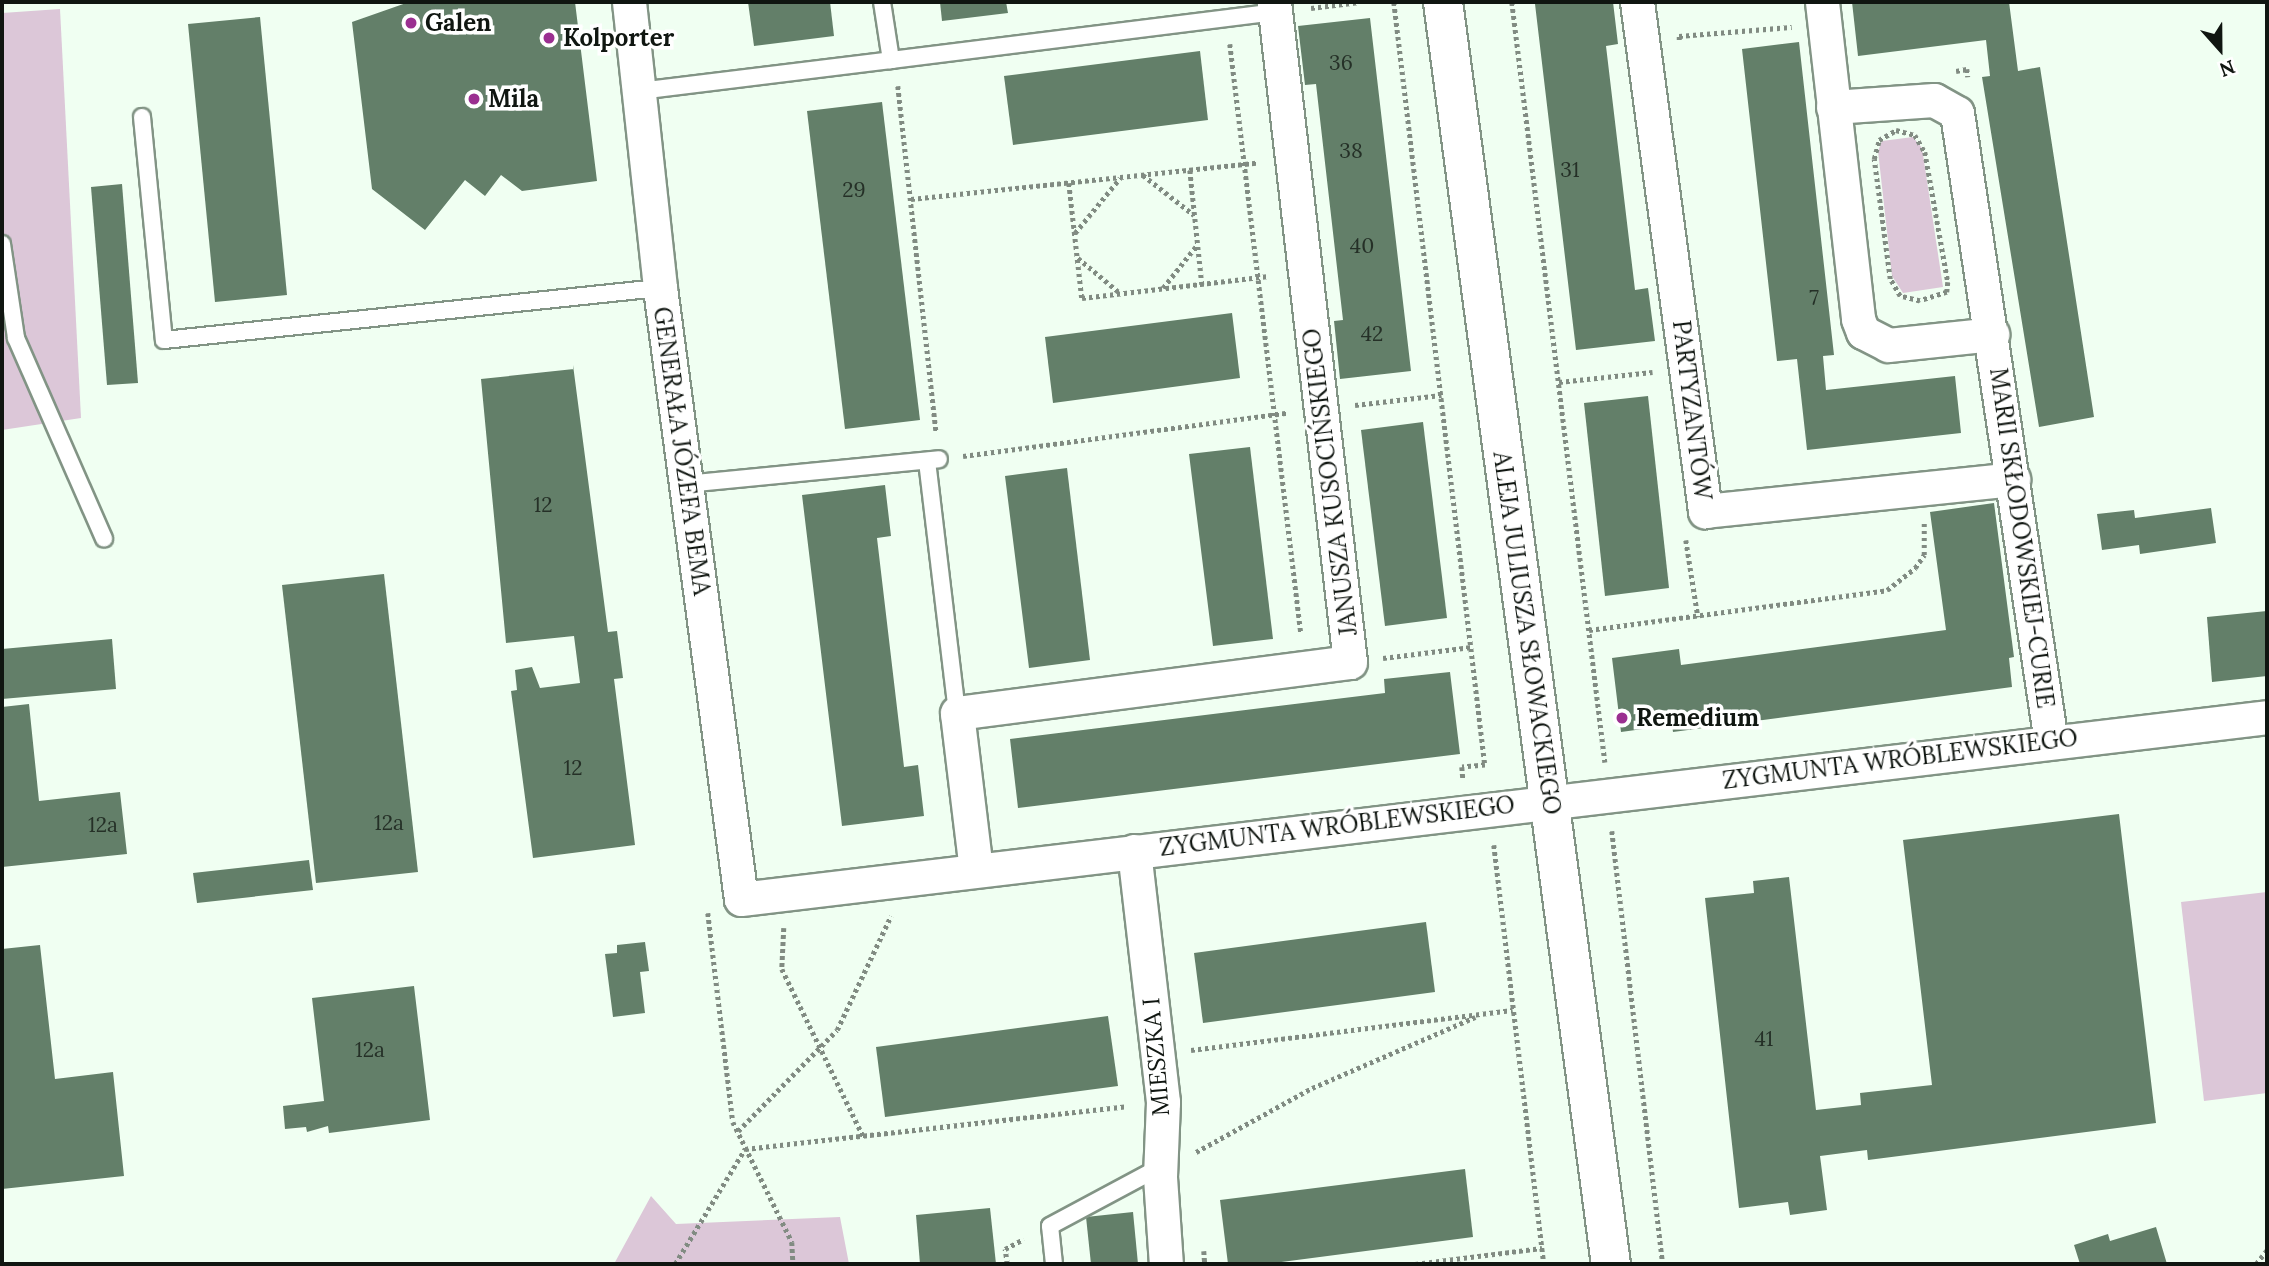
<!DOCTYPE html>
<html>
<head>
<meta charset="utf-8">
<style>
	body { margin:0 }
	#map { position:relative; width:2269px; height:1266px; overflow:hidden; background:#f0fff2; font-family:Lora,serif }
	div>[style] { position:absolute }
	.green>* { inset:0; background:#dcc7d8 }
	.building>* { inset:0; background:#637f69 }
	.path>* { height:4.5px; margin-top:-2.25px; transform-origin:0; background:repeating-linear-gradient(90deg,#818b82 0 3.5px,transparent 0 7px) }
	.roads { filter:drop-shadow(2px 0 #829485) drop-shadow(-2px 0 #829485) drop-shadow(0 2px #829485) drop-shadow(0 -2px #829485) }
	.service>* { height:16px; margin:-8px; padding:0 8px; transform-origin:8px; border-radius:8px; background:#fff }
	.minor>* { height:33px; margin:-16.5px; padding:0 16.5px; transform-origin:16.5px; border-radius:16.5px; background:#fff }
	.tertiary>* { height:38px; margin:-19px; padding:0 19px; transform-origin:19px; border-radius:19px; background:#fff }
	.dots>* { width:19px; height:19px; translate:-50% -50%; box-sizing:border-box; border:4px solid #fff; border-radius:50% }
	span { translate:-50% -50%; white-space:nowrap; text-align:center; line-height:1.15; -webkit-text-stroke:7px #fff; paint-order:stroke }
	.number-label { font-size:21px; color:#253027 }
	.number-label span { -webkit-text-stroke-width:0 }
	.poi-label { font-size:24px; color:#101611; font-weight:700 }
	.left { translate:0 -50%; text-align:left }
	.street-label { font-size:24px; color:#101611 }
	.frame { position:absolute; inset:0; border:4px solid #101611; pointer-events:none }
	.north { position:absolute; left:2185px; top:14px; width:70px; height:70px; -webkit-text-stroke:5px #fff; paint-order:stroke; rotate:159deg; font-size:19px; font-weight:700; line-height:28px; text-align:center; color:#101611 }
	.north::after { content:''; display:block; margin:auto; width:24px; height:32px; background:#101611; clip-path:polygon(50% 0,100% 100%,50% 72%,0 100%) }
</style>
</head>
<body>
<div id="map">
	<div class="green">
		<div style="clip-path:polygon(60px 9px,81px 418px,2px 430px,2px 13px)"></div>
		<div style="clip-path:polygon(1913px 137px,1922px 148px,1943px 287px,1903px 293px,1892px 276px,1878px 151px,1882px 141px)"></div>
		<div style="clip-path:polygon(2267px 892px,2267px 1093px,2204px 1101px,2181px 902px)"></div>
		<div style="clip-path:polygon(651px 1196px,676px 1224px,840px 1217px,849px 1264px,614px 1264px)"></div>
	</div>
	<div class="building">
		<div style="clip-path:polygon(409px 2px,575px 2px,597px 181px,522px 191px,501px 175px,485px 196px,465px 180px,425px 230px,372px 189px,352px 22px)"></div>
		<div style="clip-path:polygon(748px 2px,830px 2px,834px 36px,754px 46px)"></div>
		<div style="clip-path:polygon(940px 2px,1006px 2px,1008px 13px,942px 21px)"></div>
		<div style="clip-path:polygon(1555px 2px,1613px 2px,1618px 44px,1606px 46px,1635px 290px,1648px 288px,1655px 341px,1576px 350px,1535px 4px)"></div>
		<div style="clip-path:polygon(1852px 2px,2009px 2px,2018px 71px,2040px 67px,2094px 417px,2039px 427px,1982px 77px,1990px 76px,1986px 40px,1858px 56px)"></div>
		<div style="clip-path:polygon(260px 17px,287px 295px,215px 302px,188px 24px)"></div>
		<div style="clip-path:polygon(1370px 18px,1411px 371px,1340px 379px,1334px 321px,1343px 320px,1316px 84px,1305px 85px,1298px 26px)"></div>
		<div style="clip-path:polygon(1799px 42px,1834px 355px,1823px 356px,1826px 390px,1955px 376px,1961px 433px,1807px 450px,1797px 359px,1777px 361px,1742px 49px)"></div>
		<div style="clip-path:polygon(1200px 51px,1208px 120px,1013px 145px,1004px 76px)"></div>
		<div style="clip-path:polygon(882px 102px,920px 420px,845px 429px,807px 111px)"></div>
		<div style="clip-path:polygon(122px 184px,138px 383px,107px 385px,91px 187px)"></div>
		<div style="clip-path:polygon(1232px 313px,1240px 378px,1053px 403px,1045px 337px)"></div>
		<div style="clip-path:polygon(573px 365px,608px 632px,617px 631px,623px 678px,614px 679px,635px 845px,533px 858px,511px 691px,517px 690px,515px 670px,532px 667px,540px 688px,580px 683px,574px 636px,506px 643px,481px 379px,574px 369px)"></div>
		<div style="clip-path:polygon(1648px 396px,1669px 588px,1605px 596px,1584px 403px)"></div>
		<div style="clip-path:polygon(1423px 422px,1447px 618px,1385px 626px,1361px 430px)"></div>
		<div style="clip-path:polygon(1250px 447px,1273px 639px,1213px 646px,1189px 454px)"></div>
		<div style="clip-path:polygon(1067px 468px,1090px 660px,1029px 668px,1005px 476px)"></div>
		<div style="clip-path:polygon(885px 485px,891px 536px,877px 538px,904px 767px,918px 765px,924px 816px,842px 826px,802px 495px)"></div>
		<div style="clip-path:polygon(1994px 503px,2014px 657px,2009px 658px,2012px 687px,1673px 732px,1672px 725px,1621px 732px,1612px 658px,1679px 649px,1681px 665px,1946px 630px,1930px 512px)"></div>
		<div style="clip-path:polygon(2211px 508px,2216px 543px,2140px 554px,2139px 545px,2102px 550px,2097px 514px,2134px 510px,2135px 518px)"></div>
		<div style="clip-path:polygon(384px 574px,418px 872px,316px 883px,282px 585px)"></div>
		<div style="clip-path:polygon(2267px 611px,2267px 676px,2212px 682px,2207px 617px)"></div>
		<div style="clip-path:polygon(112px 639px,116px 689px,2px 699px,2px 649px)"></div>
		<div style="clip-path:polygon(1450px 672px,1460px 754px,1018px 808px,1010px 739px,1385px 693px,1384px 679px)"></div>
		<div style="clip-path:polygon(29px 704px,39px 801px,120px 792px,127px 854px,2px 867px,2px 707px)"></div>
		<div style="clip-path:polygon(2119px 814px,2156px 1123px,1868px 1160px,1867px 1150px,1820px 1156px,1827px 1210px,1790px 1215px,1788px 1202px,1739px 1208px,1705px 898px,1754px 893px,1753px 881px,1789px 877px,1816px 1110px,1861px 1105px,1860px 1093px,1932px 1085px,1903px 840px)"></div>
		<div style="clip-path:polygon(309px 860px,313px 890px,197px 903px,193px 873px)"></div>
		<div style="clip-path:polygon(1426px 922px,1435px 992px,1203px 1023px,1194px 953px)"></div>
		<div style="clip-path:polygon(645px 942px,649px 971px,640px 972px,645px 1013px,613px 1017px,605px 954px,617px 953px,617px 945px)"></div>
		<div style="clip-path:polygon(40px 945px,55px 1079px,113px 1072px,124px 1176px,2px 1189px,2px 949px)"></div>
		<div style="clip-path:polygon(414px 986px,430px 1120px,329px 1133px,328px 1126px,307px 1132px,306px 1127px,285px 1129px,283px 1106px,324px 1101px,312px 998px)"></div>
		<div style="clip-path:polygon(1108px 1016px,1118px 1086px,885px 1117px,876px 1047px)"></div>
		<div style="clip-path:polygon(1465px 1169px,1473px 1237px,1267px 1264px,1228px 1264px,1220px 1200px)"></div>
		<div style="clip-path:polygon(990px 1208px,996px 1264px,920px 1264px,916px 1215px)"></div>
		<div style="clip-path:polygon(1133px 1212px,1138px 1264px,1091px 1264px,1086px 1217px)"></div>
		<div style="clip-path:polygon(2156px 1227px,2167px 1264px,2080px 1264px,2074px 1245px,2108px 1234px,2110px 1241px)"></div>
	</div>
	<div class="path">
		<div style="left:1394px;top:2px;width:768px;rotate:83.2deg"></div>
		<div style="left:1485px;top:765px;width:23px;rotate:175deg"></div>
		<div style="left:1462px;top:767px;width:11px;rotate:85deg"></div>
		<div style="left:1512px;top:2px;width:766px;rotate:83.02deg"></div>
		<div style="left:1311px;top:8px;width:49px;rotate:-7deg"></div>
		<div style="left:1679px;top:40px;width:4px;rotate:-90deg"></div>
		<div style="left:1679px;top:36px;width:113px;rotate:-4.6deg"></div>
		<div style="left:1230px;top:44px;width:593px;rotate:83.13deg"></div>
		<div style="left:1956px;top:71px;width:11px;rotate:-10deg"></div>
		<div style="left:1967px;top:69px;width:8px;rotate:83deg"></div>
		<div style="left:898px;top:86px;width:348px;rotate:83.7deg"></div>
		<div style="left:1896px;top:130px;width:20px;rotate:15deg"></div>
		<div style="left:1915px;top:135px;width:20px;rotate:60deg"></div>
		<div style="left:1925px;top:152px;width:132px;rotate:80deg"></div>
		<div style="left:1948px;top:282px;width:10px;rotate:96deg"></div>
		<div style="left:1947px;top:292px;width:28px;rotate:162deg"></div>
		<div style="left:1920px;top:301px;width:21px;rotate:-166deg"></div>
		<div style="left:1900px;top:296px;width:20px;rotate:-120deg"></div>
		<div style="left:1890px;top:279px;width:121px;rotate:-97.6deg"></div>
		<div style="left:1874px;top:159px;width:20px;rotate:-75deg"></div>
		<div style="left:1879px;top:140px;width:20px;rotate:-30deg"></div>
		<div style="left:1190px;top:170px;width:115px;rotate:84deg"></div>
		<div style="left:1143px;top:175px;width:65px;rotate:38.1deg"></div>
		<div style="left:1069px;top:183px;width:116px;rotate:83.6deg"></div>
		<div style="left:1082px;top:298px;width:188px;rotate:-6.7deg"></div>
		<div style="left:911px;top:199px;width:347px;rotate:-6deg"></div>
		<div style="left:1075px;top:233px;width:71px;rotate:-50.7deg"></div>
		<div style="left:1078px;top:258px;width:55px;rotate:39.8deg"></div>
		<div style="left:1163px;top:288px;width:55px;rotate:-51.7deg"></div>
		<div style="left:1559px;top:382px;width:94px;rotate:-6.1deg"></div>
		<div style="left:1355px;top:405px;width:87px;rotate:-6.6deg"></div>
		<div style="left:963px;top:456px;width:327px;rotate:-7.6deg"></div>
		<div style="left:1686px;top:540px;width:78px;rotate:81.1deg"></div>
		<div style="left:1589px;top:630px;width:301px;rotate:-7.6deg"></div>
		<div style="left:1887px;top:590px;width:36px;rotate:-38deg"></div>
		<div style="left:1915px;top:568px;width:16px;rotate:-55deg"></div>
		<div style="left:1924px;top:555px;width:32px;rotate:-90deg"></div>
		<div style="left:1383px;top:658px;width:89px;rotate:-7.1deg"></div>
		<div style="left:1612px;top:831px;width:436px;rotate:83.3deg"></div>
		<div style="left:1494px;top:845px;width:422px;rotate:83.2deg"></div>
		<div style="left:708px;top:913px;width:210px;rotate:83.2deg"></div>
		<div style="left:733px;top:1122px;width:134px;rotate:63.8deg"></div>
		<div style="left:792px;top:1242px;width:22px;rotate:87deg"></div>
		<div style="left:784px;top:928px;width:41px;rotate:92.8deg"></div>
		<div style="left:782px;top:969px;width:186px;rotate:64.1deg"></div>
		<div style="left:1191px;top:1050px;width:324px;rotate:-7.1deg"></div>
		<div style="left:738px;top:1131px;width:141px;rotate:-45.6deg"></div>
		<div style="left:837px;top:1030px;width:126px;rotate:-64.7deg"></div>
		<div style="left:1196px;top:1152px;width:132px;rotate:-28.9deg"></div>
		<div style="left:1312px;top:1088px;width:178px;rotate:-23.5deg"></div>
		<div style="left:1204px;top:1251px;width:13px;rotate:86deg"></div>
		<div style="left:675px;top:1264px;width:135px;rotate:-58.7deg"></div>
		<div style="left:745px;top:1149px;width:384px;rotate:-6.4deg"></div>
		<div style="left:1007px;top:1264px;width:15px;rotate:-98deg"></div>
		<div style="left:1005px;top:1249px;width:21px;rotate:-28deg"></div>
		<div style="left:1415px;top:1264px;width:128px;rotate:-7.2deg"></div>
		<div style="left:2256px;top:1264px;width:18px;rotate:-52deg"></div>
	</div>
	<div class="roads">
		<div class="service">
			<div style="left:891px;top:60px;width:387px;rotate:-7.1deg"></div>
			<div style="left:639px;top:91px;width:254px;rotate:-7deg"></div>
			<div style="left:891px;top:60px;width:59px;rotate:-98.8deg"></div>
			<div style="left:142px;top:117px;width:224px;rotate:84.4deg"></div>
			<div style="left:164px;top:340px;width:499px;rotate:-6deg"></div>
			<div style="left:2px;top:244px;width:95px;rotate:81.5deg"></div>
			<div style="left:16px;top:338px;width:219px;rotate:66.3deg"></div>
			<div style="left:927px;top:461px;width:254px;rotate:83.2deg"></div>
			<div style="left:686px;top:484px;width:254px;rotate:-5.6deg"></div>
			<div style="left:1054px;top:1264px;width:38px;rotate:-96deg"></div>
			<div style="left:1050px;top:1226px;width:125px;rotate:-28.2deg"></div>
		</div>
		<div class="minor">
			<div style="left:629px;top:2px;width:288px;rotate:83.8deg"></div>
			<div style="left:660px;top:288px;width:616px;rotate:82.45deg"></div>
			<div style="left:741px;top:899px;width:1537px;rotate:-6.8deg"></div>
			<div style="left:1637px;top:2px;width:514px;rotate:82.39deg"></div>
			<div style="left:1705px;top:511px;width:310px;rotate:-5.9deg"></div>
			<div style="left:1822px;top:2px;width:319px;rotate:83.5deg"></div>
			<div style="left:1858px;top:319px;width:14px;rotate:69deg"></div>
			<div style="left:1863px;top:332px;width:28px;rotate:27deg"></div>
			<div style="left:1888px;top:345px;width:105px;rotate:-6deg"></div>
			<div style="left:1833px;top:107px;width:101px;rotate:-4deg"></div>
			<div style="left:1934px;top:100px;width:26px;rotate:29deg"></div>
			<div style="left:1957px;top:113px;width:636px;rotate:81.5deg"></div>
			<div style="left:1134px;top:851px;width:253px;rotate:83.4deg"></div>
			<div style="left:1163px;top:1102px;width:75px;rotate:92.3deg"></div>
			<div style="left:1160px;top:1177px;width:87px;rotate:86.1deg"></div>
			<div style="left:976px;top:870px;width:158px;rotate:-96.9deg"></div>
			<div style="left:957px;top:713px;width:396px;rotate:-7.4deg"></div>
			<div style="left:1350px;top:662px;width:664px;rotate:-96.57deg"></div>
		</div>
		<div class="tertiary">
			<div style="left:1443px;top:2px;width:1273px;rotate:82.42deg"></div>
		</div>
	</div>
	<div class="dots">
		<div style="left:411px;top:23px;background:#9b2f91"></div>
		<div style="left:549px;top:38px;background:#9b2f91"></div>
		<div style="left:474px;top:99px;background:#9b2f91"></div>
		<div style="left:1622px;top:718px;background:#9b2f91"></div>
	</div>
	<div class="number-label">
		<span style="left:1341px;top:63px">36</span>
		<span style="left:1351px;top:151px">38</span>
		<span style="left:1570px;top:170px">31</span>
		<span style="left:854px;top:190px">29</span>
		<span style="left:1362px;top:246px">40</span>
		<span style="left:1814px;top:298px">7</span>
		<span style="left:1372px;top:334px">42</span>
		<span style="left:543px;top:505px">12</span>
		<span style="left:573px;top:768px">12</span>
		<span style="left:389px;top:823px">12a</span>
		<span style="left:103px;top:825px">12a</span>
		<span style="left:1764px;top:1039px">41</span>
		<span style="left:370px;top:1050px">12a</span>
	</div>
	<div class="poi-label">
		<span class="left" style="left:425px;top:23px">Galen</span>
		<span class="left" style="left:563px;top:38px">Kolporter</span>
		<span class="left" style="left:488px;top:99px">Mila</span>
		<span class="left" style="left:1636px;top:718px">Remedium</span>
	</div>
	<div class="street-label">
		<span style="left:1692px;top:410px;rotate:83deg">PARTYZANTÓW</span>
		<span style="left:682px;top:451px;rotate:82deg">GENERAŁA JÓZEFA BEMA</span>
		<span style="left:1330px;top:482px;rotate:-97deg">JANUSZA KUSOCIŃSKIEGO</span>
		<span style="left:2022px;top:538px;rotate:82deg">MARII SKŁODOWSKIEJ-CURIE</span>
		<span style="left:1527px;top:633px;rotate:82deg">ALEJA JULIUSZA SŁOWACKIEGO</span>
		<span style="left:1900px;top:759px;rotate:-7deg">ZYGMUNTA WRÓBLEWSKIEGO</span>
		<span style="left:1337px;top:826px;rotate:-7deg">ZYGMUNTA WRÓBLEWSKIEGO</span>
		<span style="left:1156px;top:1057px;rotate:-95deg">MIESZKA I</span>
	</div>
	<div class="frame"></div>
	<div class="north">N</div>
</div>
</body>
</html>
